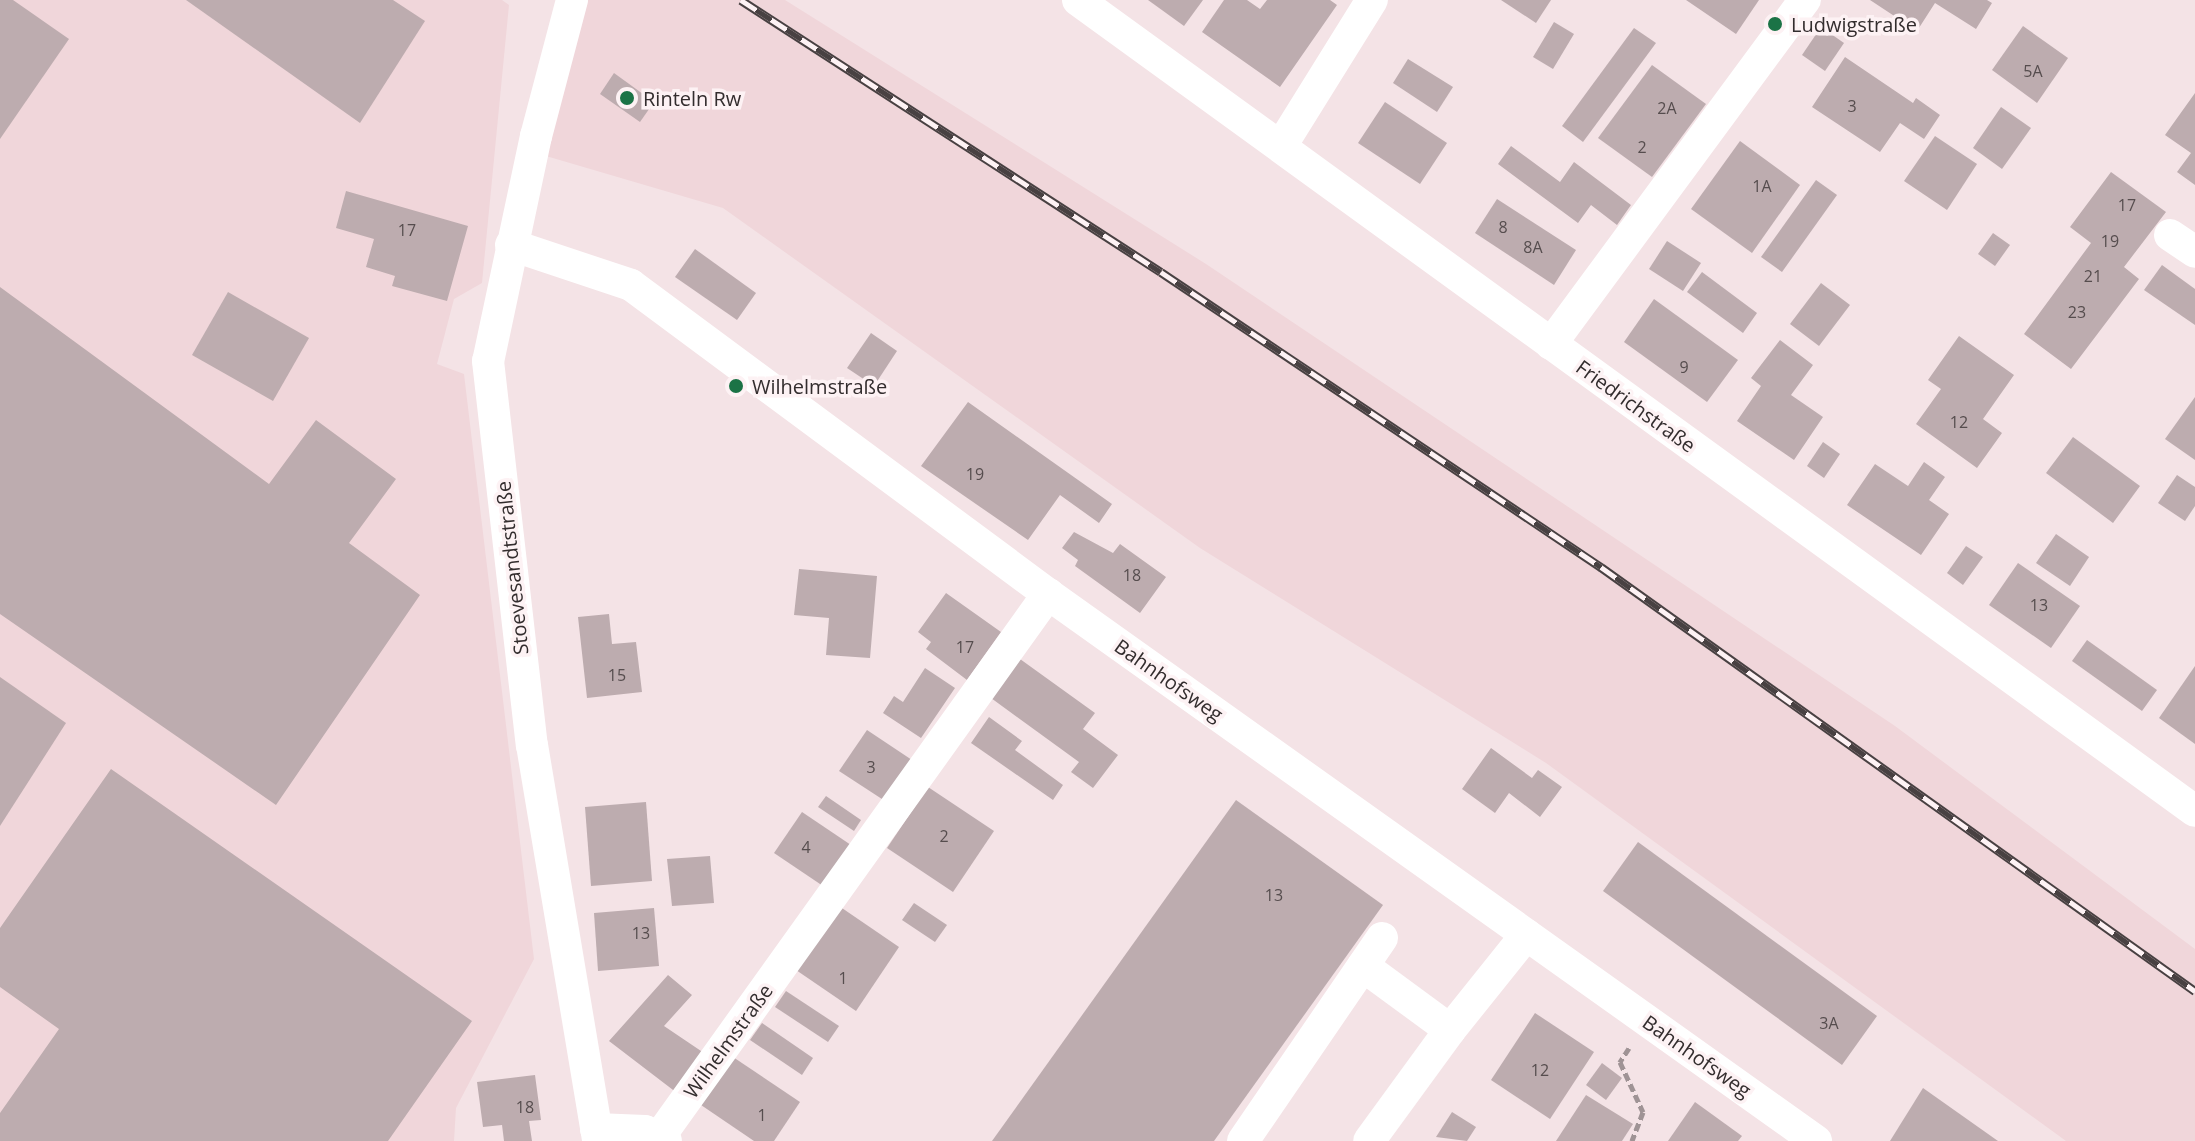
<!DOCTYPE html>
<html>
<head>
<meta charset="utf-8">
<style>
	body { margin:0 }
	#map { position:relative; width:2195px; height:1141px; overflow:hidden; background:#f4e3e6; font-family:"Open Sans",sans-serif }
	div>[style] { position:absolute }
	.built>* { inset:0; background:#f0d6da }
	.building>* { inset:0; background:#bdacaf }
	.path>* { height:5px; margin-top:-2.5px; transform-origin:0; background:repeating-linear-gradient(90deg,#9f9395 0 8px,transparent 0 12px) }
	.minor>* { height:32px; margin:-16px; padding:0 16px; transform-origin:16px; border-radius:16px; background:#fff }
	.rail>* { height:9px; margin-top:-4.5px; transform-origin:0; background:repeating-linear-gradient(90deg,#fdf2f4 0 18px,#484142 0 36px); box-sizing:border-box; border-block:2px solid #484142 }
	.dots>* { width:22px; height:22px; translate:-50% -50%; box-sizing:border-box; border:4px solid #fdf2f4; border-radius:50% }
	span { translate:-50% -50%; white-space:nowrap; text-align:center; line-height:1.15; -webkit-text-stroke:7px #fdf2f4; paint-order:stroke }
	.number-label { font-size:16px; color:#564d4e }
	.number-label span { -webkit-text-stroke-width:0 }
	.poi-label { font-size:20px; color:#332d2e }
	.left { translate:0 -50%; text-align:left }
	.street-label { font-size:20px; color:#332d2e }
</style>
</head>
<body>
<div id="map">
	<div class="built">
		<div style="clip-path:polygon(0 0,502px 0,509px 5px,482px 283px,454px 299px,437px 364px,464px 374px,534px 959px,456px 1108px,454px 1141px,0 1141px)"></div>
		<div style="clip-path:polygon(588px 0,785px 0,1206px 264px,1895px 726px,2195px 949px,2195px 1141px,2066px 1141px,1546px 763px,1200px 548px,723px 208px,546px 156px)"></div>
	</div>
	<div class="building">
		<div style="clip-path:polygon(0 0,13px 0,69px 39px,0 139px)"></div>
		<div style="clip-path:polygon(186px 0,393px 0,425px 21px,360px 123px)"></div>
		<div style="clip-path:polygon(1148px 0,1203px 0,1184px 26px)"></div>
		<div style="clip-path:polygon(1224px 0,1247px 0,1260px 9px,1267px 0,1330px 0,1337px 5px,1280px 87px,1202px 32px)"></div>
		<div style="clip-path:polygon(1501px 0,1551px 0,1536px 23px)"></div>
		<div style="clip-path:polygon(1686px 0,1759px 0,1736px 34px)"></div>
		<div style="clip-path:polygon(1870px 0,1987px 0,1992px 3px,1976px 29px,1935px 3px,1917px 31px)"></div>
		<div style="clip-path:polygon(1554px 22px,1574px 34px,1553px 69px,1533px 57px)"></div>
		<div style="clip-path:polygon(2023px 26px,2068px 58px,2037px 103px,1992px 70px)"></div>
		<div style="clip-path:polygon(1821px 27px,1844px 43px,1825px 71px,1802px 55px)"></div>
		<div style="clip-path:polygon(1634px 28px,1656px 43px,1583px 142px,1562px 126px)"></div>
		<div style="clip-path:polygon(1845px 57px,1913px 103px,1916px 98px,1940px 115px,1924px 139px,1900px 123px,1880px 152px,1812px 107px)"></div>
		<div style="clip-path:polygon(1408px 59px,1453px 87px,1437px 112px,1393px 83px)"></div>
		<div style="clip-path:polygon(1652px 65px,1706px 104px,1652px 177px,1598px 138px)"></div>
		<div style="clip-path:polygon(614px 73px,654px 102px,640px 122px,600px 94px)"></div>
		<div style="clip-path:polygon(2195px 93px,2195px 185px,2177px 172px,2191px 153px,2165px 135px)"></div>
		<div style="clip-path:polygon(1385px 102px,1447px 143px,1420px 184px,1358px 143px)"></div>
		<div style="clip-path:polygon(2001px 107px,2031px 128px,2002px 169px,1973px 148px)"></div>
		<div style="clip-path:polygon(1935px 136px,1977px 164px,1947px 210px,1904px 181px)"></div>
		<div style="clip-path:polygon(1740px 141px,1800px 185px,1752px 253px,1691px 209px)"></div>
		<div style="clip-path:polygon(1511px 146px,1560px 182px,1574px 162px,1631px 205px,1617px 225px,1591px 205px,1578px 223px,1498px 164px)"></div>
		<div style="clip-path:polygon(2111px 172px,2166px 212px,2124px 267px,2139px 279px,2071px 369px,2024px 334px,2091px 243px,2070px 227px)"></div>
		<div style="clip-path:polygon(1816px 180px,1837px 195px,1782px 272px,1761px 257px)"></div>
		<div style="clip-path:polygon(346px 191px,468px 226px,447px 301px,392px 286px,395px 276px,366px 267px,374px 239px,336px 228px)"></div>
		<div style="clip-path:polygon(1497px 199px,1576px 250px,1554px 285px,1475px 233px)"></div>
		<div style="clip-path:polygon(1993px 233px,2010px 245px,1995px 266px,1978px 254px)"></div>
		<div style="clip-path:polygon(1667px 241px,1701px 263px,1683px 291px,1649px 269px)"></div>
		<div style="clip-path:polygon(695px 249px,756px 293px,737px 320px,675px 277px)"></div>
		<div style="clip-path:polygon(2162px 265px,2195px 289px,2195px 325px,2144px 290px)"></div>
		<div style="clip-path:polygon(1702px 272px,1757px 313px,1743px 333px,1687px 292px)"></div>
		<div style="clip-path:polygon(1821px 283px,1850px 305px,1819px 346px,1790px 324px)"></div>
		<div style="clip-path:polygon(0 287px,269px 484px,316px 420px,396px 479px,349px 543px,420px 595px,276px 805px,0 614px)"></div>
		<div style="clip-path:polygon(228px 292px,309px 338px,273px 401px,192px 355px)"></div>
		<div style="clip-path:polygon(1654px 299px,1738px 360px,1707px 402px,1624px 342px)"></div>
		<div style="clip-path:polygon(871px 333px,897px 351px,874px 386px,847px 368px)"></div>
		<div style="clip-path:polygon(1959px 336px,2014px 375px,1983px 419px,2002px 433px,1977px 468px,1916px 424px,1941px 389px,1928px 380px)"></div>
		<div style="clip-path:polygon(1780px 340px,1813px 365px,1791px 395px,1823px 417px,1794px 460px,1737px 421px,1761px 386px,1751px 378px)"></div>
		<div style="clip-path:polygon(2195px 397px,2195px 460px,2165px 439px)"></div>
		<div style="clip-path:polygon(968px 402px,1112px 504px,1099px 523px,1060px 495px,1028px 540px,921px 466px)"></div>
		<div style="clip-path:polygon(2073px 437px,2140px 486px,2113px 523px,2046px 473px)"></div>
		<div style="clip-path:polygon(1823px 442px,1840px 454px,1824px 478px,1807px 466px)"></div>
		<div style="clip-path:polygon(1924px 462px,1945px 477px,1929px 500px,1949px 514px,1921px 555px,1847px 505px,1875px 464px,1908px 486px)"></div>
		<div style="clip-path:polygon(2177px 475px,2195px 487px,2195px 506px,2185px 521px,2158px 503px)"></div>
		<div style="clip-path:polygon(1074px 532px,1113px 553px,1120px 544px,1166px 577px,1140px 613px,1075px 566px,1078px 560px,1062px 548px)"></div>
		<div style="clip-path:polygon(2056px 534px,2089px 557px,2070px 586px,2036px 563px)"></div>
		<div style="clip-path:polygon(1966px 546px,1983px 557px,1963px 585px,1947px 573px)"></div>
		<div style="clip-path:polygon(2018px 563px,2080px 606px,2051px 648px,1989px 605px)"></div>
		<div style="clip-path:polygon(799px 569px,877px 576px,870px 658px,826px 655px,829px 618px,794px 615px)"></div>
		<div style="clip-path:polygon(946px 593px,1001px 632px,967px 680px,926px 649px,931px 642px,918px 632px)"></div>
		<div style="clip-path:polygon(609px 614px,612px 644px,636px 642px,642px 692px,587px 698px,578px 617px)"></div>
		<div style="clip-path:polygon(2087px 640px,2157px 690px,2142px 711px,2072px 661px)"></div>
		<div style="clip-path:polygon(1020px 659px,1095px 713px,1083px 729px,1118px 755px,1093px 788px,1071px 772px,1079px 762px,991px 698px)"></div>
		<div style="clip-path:polygon(2195px 666px,2195px 744px,2159px 718px)"></div>
		<div style="clip-path:polygon(925px 668px,955px 688px,921px 738px,883px 713px,894px 696px,903px 702px)"></div>
		<div style="clip-path:polygon(0 677px,66px 723px,0 826px)"></div>
		<div style="clip-path:polygon(989px 717px,1022px 741px,1015px 750px,1063px 785px,1053px 800px,971px 743px)"></div>
		<div style="clip-path:polygon(867px 730px,912px 760px,885px 801px,839px 771px)"></div>
		<div style="clip-path:polygon(1491px 748px,1532px 778px,1538px 770px,1562px 787px,1540px 817px,1509px 793px,1495px 813px,1462px 789px)"></div>
		<div style="clip-path:polygon(111px 769px,472px 1021px,388px 1141px,0 1141px,0 1113px,59px 1029px,0 987px,0 928px)"></div>
		<div style="clip-path:polygon(928px 787px,994px 831px,953px 892px,887px 848px)"></div>
		<div style="clip-path:polygon(826px 796px,861px 820px,854px 831px,818px 807px)"></div>
		<div style="clip-path:polygon(1236px 800px,1383px 905px,1214px 1141px,992px 1141px)"></div>
		<div style="clip-path:polygon(646px 802px,652px 881px,591px 886px,585px 807px)"></div>
		<div style="clip-path:polygon(802px 812px,851px 845px,823px 886px,774px 853px)"></div>
		<div style="clip-path:polygon(1638px 842px,1877px 1016px,1842px 1065px,1603px 891px)"></div>
		<div style="clip-path:polygon(710px 856px,714px 903px,672px 906px,667px 859px)"></div>
		<div style="clip-path:polygon(914px 903px,947px 925px,935px 942px,902px 920px)"></div>
		<div style="clip-path:polygon(839px 906px,899px 947px,856px 1011px,796px 970px)"></div>
		<div style="clip-path:polygon(654px 908px,659px 966px,598px 971px,594px 913px)"></div>
		<div style="clip-path:polygon(668px 975px,692px 995px,664px 1026px,704px 1053px,677px 1093px,609px 1041px)"></div>
		<div style="clip-path:polygon(786px 991px,839px 1026px,828px 1042px,775px 1007px)"></div>
		<div style="clip-path:polygon(1535px 1013px,1594px 1052px,1550px 1119px,1491px 1080px)"></div>
		<div style="clip-path:polygon(762px 1023px,813px 1058px,802px 1075px,750px 1040px)"></div>
		<div style="clip-path:polygon(733px 1057px,800px 1102px,774px 1141px,754px 1141px,701px 1105px)"></div>
		<div style="clip-path:polygon(1602px 1063px,1622px 1078px,1606px 1100px,1586px 1085px)"></div>
		<div style="clip-path:polygon(535px 1075px,541px 1120px,529px 1121px,532px 1141px,504px 1141px,502px 1125px,483px 1127px,477px 1082px)"></div>
		<div style="clip-path:polygon(1923px 1088px,1998px 1141px,1890px 1141px)"></div>
		<div style="clip-path:polygon(1586px 1095px,1633px 1124px,1622px 1141px,1556px 1141px)"></div>
		<div style="clip-path:polygon(1695px 1102px,1742px 1136px,1738px 1141px,1668px 1141px)"></div>
		<div style="clip-path:polygon(1452px 1112px,1476px 1127px,1467px 1141px,1436px 1137px)"></div>
	</div>
	<div class="path">
		<div style="left:1629px;top:1048px;width:17px;rotate:123deg"></div>
		<div style="left:1620px;top:1062px;width:55px;rotate:65.3deg"></div>
		<div style="left:1643px;top:1112px;width:31px;rotate:111deg"></div>
	</div>
	<div class="minor">
		<div style="left:572px;top:0;width:141px;rotate:104.8deg"></div>
		<div style="left:536px;top:136px;width:230px;rotate:102deg"></div>
		<div style="left:488px;top:361px;width:387px;rotate:83.5deg"></div>
		<div style="left:532px;top:745px;width:401px;rotate:80.5deg"></div>
		<div style="left:1078px;top:0;width:1380px;rotate:35.98deg"></div>
		<div style="left:1281px;top:146px;width:172px;rotate:-58.1deg"></div>
		<div style="left:2170px;top:235px;width:30px;rotate:34deg"></div>
		<div style="left:511px;top:245px;width:126px;rotate:18.4deg"></div>
		<div style="left:631px;top:285px;width:519px;rotate:36.54deg"></div>
		<div style="left:1048px;top:594px;width:943px;rotate:35.46deg"></div>
		<div style="left:1551px;top:344px;width:428px;rotate:-53.6deg"></div>
		<div style="left:1363px;top:966px;width:108px;rotate:36.3deg"></div>
		<div style="left:1450px;top:1030px;width:137px;rotate:126.1deg"></div>
		<div style="left:1450px;top:1030px;width:122px;rotate:-51.3deg"></div>
		<div style="left:596px;top:1129px;width:49px;rotate:2.3deg"></div>
		<div style="left:645px;top:1131px;width:23px;rotate:25deg"></div>
		<div style="left:660px;top:1136px;width:667px;rotate:-54.4deg"></div>
		<div style="left:1243px;top:1141px;width:246px;rotate:-55.6deg"></div>
	</div>
	<div class="rail">
		<div style="left:741px;top:0;width:500px;rotate:32.93deg"></div>
		<div style="left:1161px;top:272px;width:530px;rotate:33.84deg"></div>
		<div style="left:1601px;top:567px;width:730px;rotate:35.52deg"></div>
	</div>
	<div class="dots">
		<div style="left:1775px;top:24px;background:#1b7346"></div>
		<div style="left:627px;top:98px;background:#1b7346"></div>
		<div style="left:736px;top:386px;background:#1b7346"></div>
	</div>
	<div class="number-label">
		<span style="left:2033px;top:71px">5A</span>
		<span style="left:1852px;top:106px">3</span>
		<span style="left:1667px;top:108px">2A</span>
		<span style="left:1642px;top:147px">2</span>
		<span style="left:1762px;top:186px">1A</span>
		<span style="left:2127px;top:205px">17</span>
		<span style="left:1503px;top:227px">8</span>
		<span style="left:407px;top:230px">17</span>
		<span style="left:2110px;top:241px">19</span>
		<span style="left:1533px;top:247px">8A</span>
		<span style="left:2093px;top:276px">21</span>
		<span style="left:2077px;top:312px">23</span>
		<span style="left:1684px;top:367px">9</span>
		<span style="left:1959px;top:422px">12</span>
		<span style="left:975px;top:474px">19</span>
		<span style="left:1132px;top:575px">18</span>
		<span style="left:2039px;top:605px">13</span>
		<span style="left:965px;top:647px">17</span>
		<span style="left:617px;top:675px">15</span>
		<span style="left:871px;top:767px">3</span>
		<span style="left:944px;top:836px">2</span>
		<span style="left:806px;top:847px">4</span>
		<span style="left:1274px;top:895px">13</span>
		<span style="left:641px;top:933px">13</span>
		<span style="left:843px;top:978px">1</span>
		<span style="left:1829px;top:1023px">3A</span>
		<span style="left:1540px;top:1070px">12</span>
		<span style="left:525px;top:1107px">18</span>
		<span style="left:762px;top:1115px">1</span>
	</div>
	<div class="poi-label">
		<span class="left" style="left:1791px;top:24px">Ludwigstraße</span>
		<span class="left" style="left:643px;top:98px">Rinteln Rw</span>
		<span class="left" style="left:752px;top:386px">Wilhelmstraße</span>
	</div>
	<div class="street-label">
		<span style="left:1636px;top:406px;rotate:36deg">Friedrichstraße</span>
		<span style="left:512px;top:568px;rotate:-96deg">Stoevesandtstraße</span>
		<span style="left:1169px;top:680px;rotate:35deg">Bahnhofsweg</span>
		<span style="left:728px;top:1041px;rotate:-54deg">Wilhelmstraße</span>
		<span style="left:1697px;top:1056px;rotate:35deg">Bahnhofsweg</span>
	</div>
</div>
</body>
</html>
